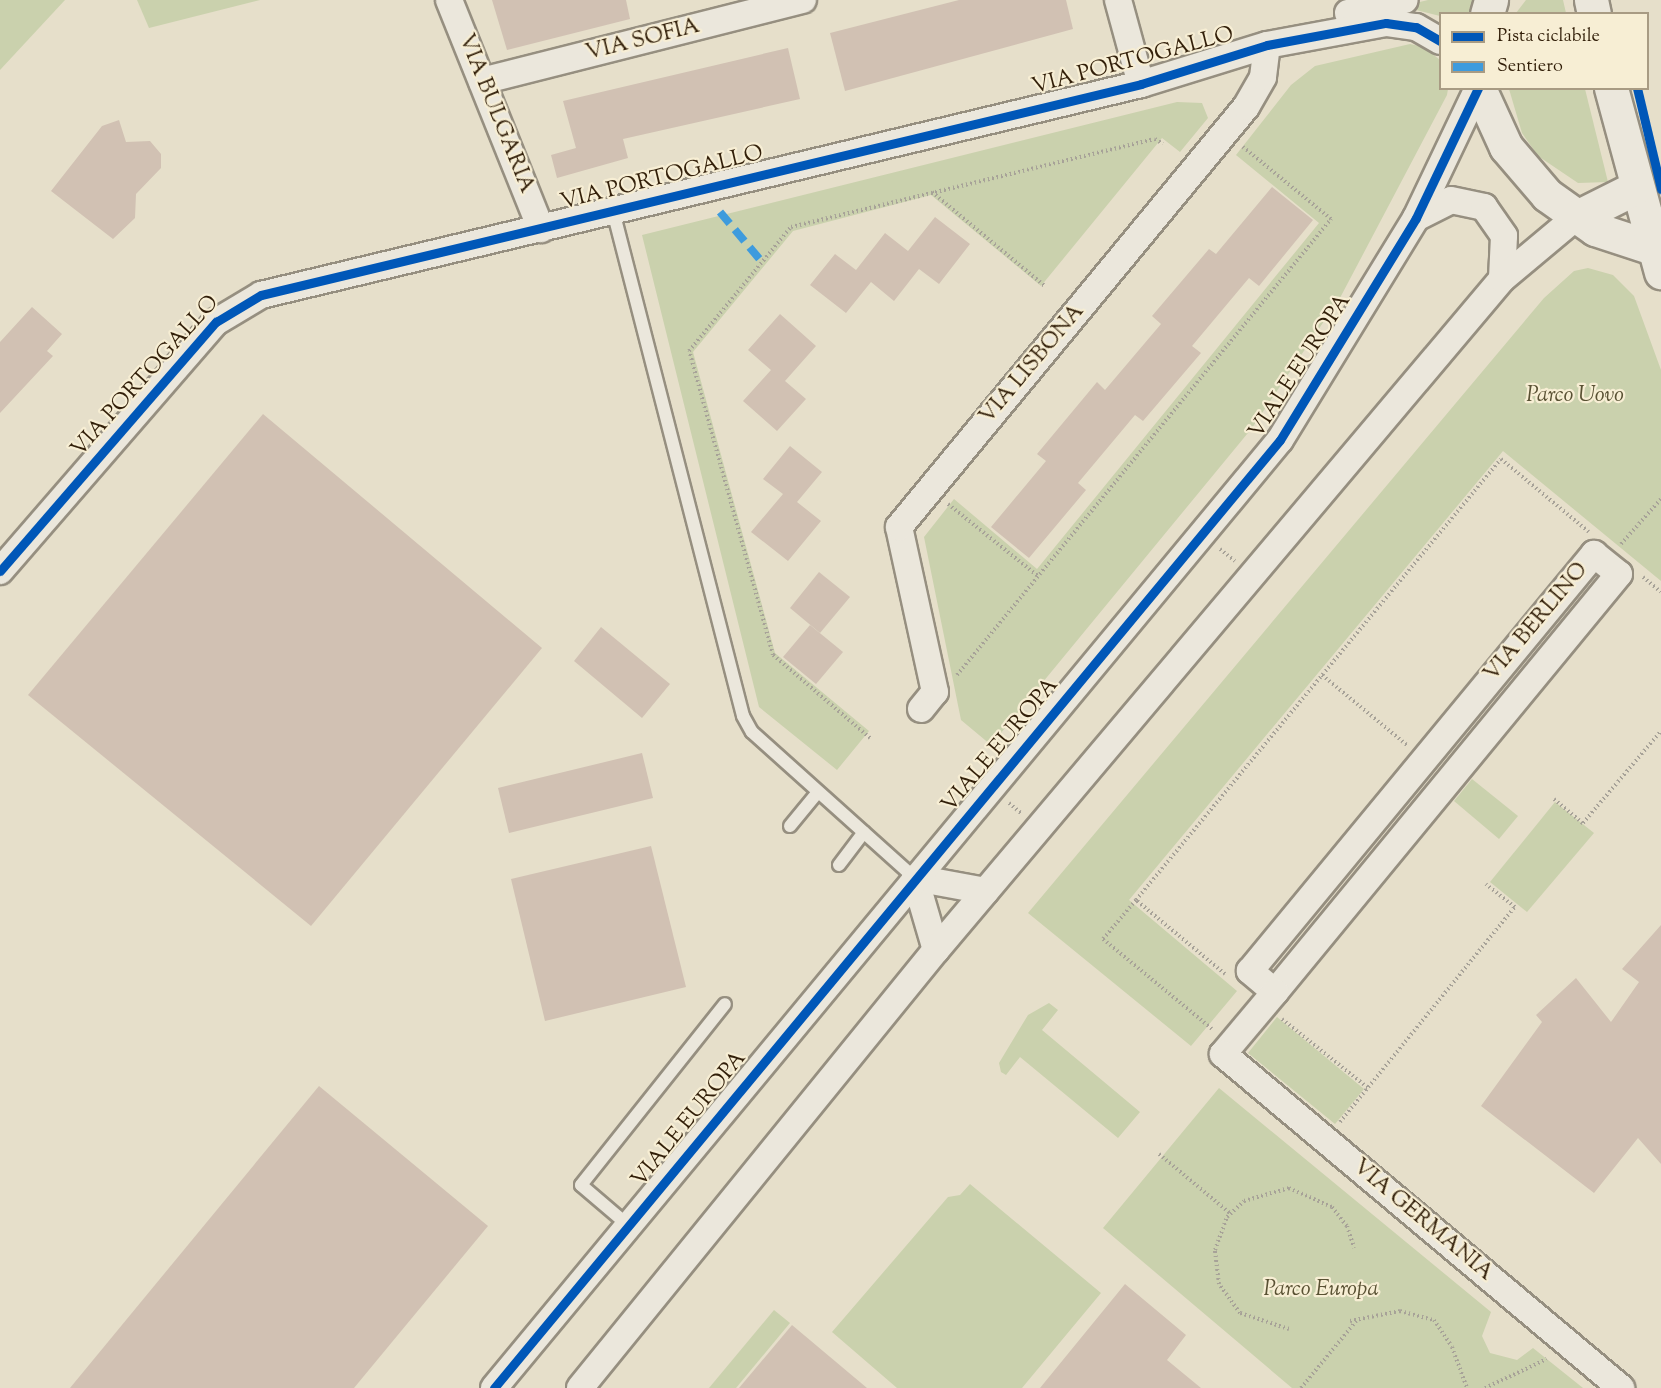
<!DOCTYPE html>
<html>
<head>
<meta charset="utf-8">
<style>
	body { margin:0 }
	#map { position:relative; width:1661px; height:1388px; overflow:hidden; background:#e6dfca; font-family:"Sorts Mill Goudy",serif }
	div>[style] { position:absolute }
	.green>* { inset:0; background:#cad1ad }
	.building>* { inset:0; background:#d1c1b3 }
	.path>* { height:4px; margin-top:-2px; transform-origin:0; background:repeating-linear-gradient(90deg,#a7a298 0 1.5px,transparent 0 4.5px) }
	.roads { filter:drop-shadow(2px 0 #968f80) drop-shadow(-2px 0 #968f80) drop-shadow(0 2px #968f80) drop-shadow(0 -2px #968f80) }
	.lane>* { height:12px; margin:-6px; padding:0 6px; transform-origin:6px; border-radius:6px; background:#ebe7dc }
	.street>* { height:26px; margin:-13px; padding:0 13px; transform-origin:13px; border-radius:13px; background:#ebe7dc }
	.secondary>* { height:33px; margin:-16.5px; padding:0 16.5px; transform-origin:16.5px; border-radius:16.5px; background:#ebe7dc }
	.quiet>* { height:8px; margin-top:-4px; transform-origin:0; background:repeating-linear-gradient(90deg,#3e9bdd 0 15px,transparent 0 23px) }
	.cycleway>* { height:9px; margin:-4.5px; padding:0 4.5px; transform-origin:4.5px; border-radius:4.5px; background:#0057b8 }
	span { translate:-50% -50%; white-space:nowrap; text-align:center; line-height:1.15; -webkit-text-stroke:4.5px #f7eed4; paint-order:stroke }
	.street-label { font-size:22px; color:#321f09 }
	.park-label { font-size:22px; color:#595133; font-style:italic }
	.legend { position:absolute; left:1439px; top:12px; width:210px; height:78px; box-sizing:border-box; background:#f7eed4; border:2px solid #a89b83; margin:0; padding:8px 10px; list-style:none; font-size:18px; color:#321f09 }
	.legend li { display:flex; align-items:center; gap:12px; height:30px }
	.legend b { width:30px; border:2px solid #a89b83 }
</style>
</head>
<body>
<div id="map">
	<div class="green">
		<div style="clip-path:polygon(0 0,65px 0,0 70px)"></div>
		<div style="clip-path:polygon(137px 0,260px 0,149px 28px)"></div>
		<div style="clip-path:polygon(1428px 0,1472px 0,1472px 13px,1440px 16px,1412px 9px,1370px 14px)"></div>
		<div style="clip-path:polygon(1526px 0,1563px 0,1566px 13px,1516px 13px)"></div>
		<div style="clip-path:polygon(1410px 44px,1424px 47px,1440px 60px,1440px 88px,1448px 89px,1447px 95px,1341px 296px,1252px 428px,991px 745px,961px 720px,924px 537px,954px 499px,1037px 569px,1319px 223px,1236px 155px,1291px 85px,1315px 66px)"></div>
		<div style="clip-path:polygon(1509px 89px,1585px 89px,1608px 182px,1578px 183px,1538px 156px,1522px 133px)"></div>
		<div style="clip-path:polygon(1177px 102px,1202px 103px,1208px 118px,1180px 152px,1162px 138px,1041px 286px,931px 195px,793px 231px,693px 352px,775px 653px,869px 731px,837px 770px,759px 707px,642px 235px)"></div>
		<div style="clip-path:polygon(1588px 268px,1613px 275px,1634px 296px,1661px 370px,1661px 581px,1503px 451px,1129px 900px,1237px 991px,1191px 1046px,1028px 913px,1544px 298px,1574px 271px)"></div>
		<div style="clip-path:polygon(1472px 779px,1518px 816px,1499px 839px,1454px 801px)"></div>
		<div style="clip-path:polygon(1555px 802px,1594px 833px,1527px 912px,1490px 882px)"></div>
		<div style="clip-path:polygon(1049px 1003px,1058px 1010px,1042px 1030px,1140px 1112px,1118px 1138px,1020px 1057px,1006px 1075px,1001px 1072px,999px 1063px,1028px 1015px)"></div>
		<div style="clip-path:polygon(1277px 1017px,1364px 1089px,1335px 1124px,1248px 1053px)"></div>
		<div style="clip-path:polygon(1219px 1088px,1491px 1312px,1482px 1336px,1490px 1353px,1517px 1360px,1533px 1348px,1583px 1388px,1292px 1388px,1103px 1228px)"></div>
		<div style="clip-path:polygon(970px 1184px,1101px 1293px,1022px 1388px,897px 1388px,832px 1332px,948px 1197px,960px 1195px)"></div>
		<div style="clip-path:polygon(774px 1310px,790px 1323px,736px 1388px,709px 1388px)"></div>
	</div>
	<div class="building">
		<div style="clip-path:polygon(492px 0,626px 0,630px 19px,507px 50px)"></div>
		<div style="clip-path:polygon(959px 0,1066px 0,1073px 29px,845px 91px,830px 33px)"></div>
		<div style="clip-path:polygon(788px 48px,800px 99px,623px 139px,628px 158px,557px 178px,551px 155px,576px 148px,563px 101px)"></div>
		<div style="clip-path:polygon(119px 120px,126px 142px,150px 141px,161px 154px,161px 168px,136px 194px,135px 218px,113px 239px,51px 191px,102px 126px)"></div>
		<div style="clip-path:polygon(1272px 187px,1313px 220px,1259px 286px,1249px 278px,1192px 346px,1201px 353px,1143px 421px,1135px 415px,1078px 483px,1086px 490px,1029px 558px,991px 527px,1046px 461px,1037px 454px,1097px 382px,1105px 390px,1161px 324px,1152px 316px,1209px 249px,1216px 254px)"></div>
		<div style="clip-path:polygon(935px 217px,970px 244px,939px 284px,919px 269px,894px 301px,871px 282px,846px 313px,810px 285px,835px 254px,856px 270px,885px 233px,908px 251px)"></div>
		<div style="clip-path:polygon(32px 307px,62px 334px,47px 351px,53px 356px,0 413px,0 342px)"></div>
		<div style="clip-path:polygon(780px 314px,816px 346px,785px 381px,806px 399px,777px 431px,743px 401px,771px 370px,748px 350px)"></div>
		<div style="clip-path:polygon(263px 414px,542px 648px,311px 926px,28px 695px)"></div>
		<div style="clip-path:polygon(790px 446px,822px 472px,797px 502px,821px 521px,788px 561px,751px 532px,783px 494px,763px 479px)"></div>
		<div style="clip-path:polygon(819px 572px,850px 597px,820px 633px,790px 608px)"></div>
		<div style="clip-path:polygon(810px 625px,843px 652px,816px 684px,783px 657px)"></div>
		<div style="clip-path:polygon(601px 627px,670px 684px,642px 718px,574px 661px)"></div>
		<div style="clip-path:polygon(642px 753px,653px 798px,509px 833px,498px 788px)"></div>
		<div style="clip-path:polygon(651px 846px,686px 987px,545px 1021px,511px 879px)"></div>
		<div style="clip-path:polygon(1661px 925px,1661px 1164px,1638px 1138px,1594px 1193px,1481px 1106px,1542px 1022px,1536px 1015px,1576px 978px,1611px 1022px,1639px 982px,1622px 969px)"></div>
		<div style="clip-path:polygon(319px 1086px,488px 1226px,354px 1388px,70px 1388px)"></div>
		<div style="clip-path:polygon(1125px 1284px,1186px 1335px,1167px 1360px,1201px 1388px,1040px 1388px)"></div>
		<div style="clip-path:polygon(792px 1325px,867px 1388px,739px 1388px)"></div>
	</div>
	<div class="path">
		<div style="left:932px;top:192px;width:147px;rotate:39.8deg"></div>
		<div style="left:948px;top:504px;width:115px;rotate:38.7deg"></div>
		<div style="left:1621px;top:544px;width:60px;rotate:-48.4deg"></div>
		<div style="left:1220px;top:549px;width:19px;rotate:39deg"></div>
		<div style="left:1643px;top:577px;width:23px;rotate:40deg"></div>
		<div style="left:957px;top:675px;width:590px;rotate:-50.64deg"></div>
		<div style="left:1331px;top:219px;width:114px;rotate:-140.7deg"></div>
		<div style="left:1322px;top:675px;width:110px;rotate:39.5deg"></div>
		<div style="left:870px;top:738px;width:128px;rotate:-139.4deg"></div>
		<div style="left:773px;top:655px;width:315px;rotate:-105.4deg"></div>
		<div style="left:689px;top:351px;width:161px;rotate:-50.6deg"></div>
		<div style="left:791px;top:227px;width:374px;rotate:-13.6deg"></div>
		<div style="left:1155px;top:139px;width:9px;rotate:32deg"></div>
		<div style="left:1554px;top:799px;width:38px;rotate:40deg"></div>
		<div style="left:1583px;top:823px;width:121px;rotate:-49.7deg"></div>
		<div style="left:1009px;top:803px;width:17px;rotate:40deg"></div>
		<div style="left:1136px;top:900px;width:51px;rotate:130.2deg"></div>
		<div style="left:1103px;top:939px;width:141px;rotate:39.5deg"></div>
		<div style="left:1225px;top:974px;width:116px;rotate:-140.3deg"></div>
		<div style="left:1136px;top:900px;width:572px;rotate:-50.39deg"></div>
		<div style="left:1501px;top:459px;width:114px;rotate:39.7deg"></div>
		<div style="left:1282px;top:1019px;width:110px;rotate:38.7deg"></div>
		<div style="left:1340px;top:1122px;width:277px;rotate:-50.9deg"></div>
		<div style="left:1515px;top:907px;width:37px;rotate:-142deg"></div>
		<div style="left:1159px;top:1154px;width:94px;rotate:39.8deg"></div>
		<div style="left:1350px;top:1321px;width:51px;rotate:-11.3deg"></div>
		<div style="left:1400px;top:1311px;width:35px;rotate:15deg"></div>
		<div style="left:1434px;top:1320px;width:32px;rotate:56deg"></div>
		<div style="left:1452px;top:1347px;width:44px;rotate:69.9deg"></div>
		<div style="left:1289px;top:1329px;width:52px;rotate:-161.9deg"></div>
		<div style="left:1240px;top:1313px;width:36px;rotate:-126deg"></div>
		<div style="left:1219px;top:1284px;width:34px;rotate:-97deg"></div>
		<div style="left:1215px;top:1250px;width:35px;rotate:-70deg"></div>
		<div style="left:1227px;top:1217px;width:23px;rotate:-43deg"></div>
		<div style="left:1244px;top:1201px;width:47px;rotate:-16.1deg"></div>
		<div style="left:1289px;top:1188px;width:47px;rotate:23.8deg"></div>
		<div style="left:1332px;top:1207px;width:24px;rotate:52deg"></div>
		<div style="left:1347px;top:1226px;width:23px;rotate:72deg"></div>
		<div style="left:1301px;top:1388px;width:88px;rotate:-50.5deg"></div>
		<div style="left:1485px;top:1388px;width:68px;rotate:-25.1deg"></div>
	</div>
	<div class="roads">
		<div class="lane">
			<div style="left:613px;top:211px;width:521px;rotate:75.56deg"></div>
			<div style="left:743px;top:716px;width:18px;rotate:61deg"></div>
			<div style="left:752px;top:732px;width:219px;rotate:41.9deg"></div>
			<div style="left:790px;top:826px;width:44px;rotate:-50.5deg"></div>
			<div style="left:839px;top:865px;width:41px;rotate:-52.9deg"></div>
			<div style="left:629px;top:1226px;width:63px;rotate:-139.5deg"></div>
			<div style="left:581px;top:1185px;width:231px;rotate:-51.5deg"></div>
		</div>
		<div class="street">
			<div style="left:449px;top:0;width:247px;rotate:68.1deg"></div>
			<div style="left:1118px;top:0;width:87px;rotate:74.7deg"></div>
			<div style="left:1348px;top:13px;width:58px;rotate:-12.8deg"></div>
			<div style="left:482px;top:81px;width:331px;rotate:-14.2deg"></div>
			<div style="left:1416px;top:218px;width:39px;rotate:-27deg"></div>
			<div style="left:1451px;top:200px;width:34px;rotate:12deg"></div>
			<div style="left:1484px;top:207px;width:35px;rotate:55deg"></div>
			<div style="left:1504px;top:236px;width:43px;rotate:92.7deg"></div>
			<div style="left:1594px;top:554px;width:32px;rotate:39deg"></div>
			<div style="left:1619px;top:574px;width:541px;rotate:129.45deg"></div>
			<div style="left:1275px;top:992px;width:33px;rotate:-140deg"></div>
			<div style="left:1250px;top:971px;width:541px;rotate:-50.48deg"></div>
			<div style="left:0;top:571px;width:330px;rotate:-49.1deg"></div>
			<div style="left:216px;top:322px;width:52px;rotate:-31deg"></div>
			<div style="left:261px;top:295px;width:905px;rotate:-13.48deg"></div>
			<div style="left:1141px;top:84px;width:132px;rotate:-17.2deg"></div>
			<div style="left:1267px;top:45px;width:121px;rotate:-10.5deg"></div>
			<div style="left:1386px;top:23px;width:30px;rotate:8deg"></div>
			<div style="left:1416px;top:27px;width:28px;rotate:30deg"></div>
			<div style="left:921px;top:709px;width:22px;rotate:-51deg"></div>
			<div style="left:935px;top:692px;width:169px;rotate:-102.3deg"></div>
			<div style="left:899px;top:527px;width:545px;rotate:-50.44deg"></div>
			<div style="left:1246px;top:107px;width:34px;rotate:-60deg"></div>
			<div style="left:1263px;top:77px;width:32px;rotate:-83deg"></div>
			<div style="left:936px;top:950px;width:75px;rotate:-106.3deg"></div>
			<div style="left:915px;top:878px;width:72px;rotate:10.4deg"></div>
			<div style="left:1275px;top:992px;width:81px;rotate:130deg"></div>
			<div style="left:1223px;top:1054px;width:520px;rotate:40deg"></div>
			<div style="left:494px;top:1388px;width:1231px;rotate:-50.34deg"></div>
			<div style="left:1280px;top:440px;width:260px;rotate:-58.5deg"></div>
			<div style="left:1416px;top:218px;width:144px;rotate:-64.5deg"></div>
			<div style="left:580px;top:1388px;width:564px;rotate:-50.9deg"></div>
			<div style="left:936px;top:950px;width:878px;rotate:-49.85deg"></div>
			<div style="left:1502px;top:279px;width:95px;rotate:-39.9deg"></div>
		</div>
		<div class="secondary">
			<div style="left:1591px;top:0;width:14px;rotate:78deg"></div>
			<div style="left:1487px;top:14px;width:15px;rotate:-74deg"></div>
			<div style="left:1479px;top:88px;width:65px;rotate:65.4deg"></div>
			<div style="left:1506px;top:147px;width:63px;rotate:49.5deg"></div>
			<div style="left:1547px;top:195px;width:59px;rotate:35.3deg"></div>
			<div style="left:1595px;top:229px;width:61px;rotate:18.1deg"></div>
			<div style="left:1611px;top:88px;width:191px;rotate:74.8deg"></div>
			<div style="left:1575px;top:218px;width:67px;rotate:-26.6deg"></div>
		</div>
	</div>
	<div class="quiet">
		<div style="left:720px;top:212px;width:65px;rotate:50deg"></div>
	</div>
	<div class="cycleway">
		<div style="left:1637px;top:88px;width:104px;rotate:76.6deg"></div>
		<div style="left:0;top:571px;width:330px;rotate:-49.1deg"></div>
		<div style="left:216px;top:322px;width:52px;rotate:-31deg"></div>
		<div style="left:261px;top:295px;width:905px;rotate:-13.48deg"></div>
		<div style="left:1141px;top:84px;width:132px;rotate:-17.2deg"></div>
		<div style="left:1267px;top:45px;width:121px;rotate:-10.5deg"></div>
		<div style="left:1386px;top:23px;width:30px;rotate:8deg"></div>
		<div style="left:1416px;top:27px;width:28px;rotate:30deg"></div>
		<div style="left:494px;top:1388px;width:1231px;rotate:-50.34deg"></div>
		<div style="left:1280px;top:440px;width:260px;rotate:-58.5deg"></div>
		<div style="left:1416px;top:218px;width:144px;rotate:-64.5deg"></div>
	</div>
	<div class="street-label">
		<span style="left:643px;top:41px;rotate:-14deg">VIA SOFIA</span>
		<span style="left:1133px;top:62px;rotate:-15deg">VIA PORTOGALLO</span>
		<span style="left:495px;top:114px;rotate:68deg">VIA BULGARIA</span>
		<span style="left:662px;top:179px;rotate:-14deg">VIA PORTOGALLO</span>
		<span style="left:1033px;top:365px;rotate:-50deg">VIA LISBONA</span>
		<span style="left:1301px;top:367px;rotate:-57deg">VIALE EUROPA</span>
		<span style="left:146px;top:377px;rotate:-48deg">VIA PORTOGALLO</span>
		<span style="left:1537px;top:623px;rotate:-50deg">VIA BERLINO</span>
		<span style="left:1001px;top:746px;rotate:-50deg">VIALE EUROPA</span>
		<span style="left:690px;top:1120px;rotate:-51deg">VIALE EUROPA</span>
		<span style="left:1422px;top:1221px;rotate:40deg">VIA GERMANIA</span>
	</div>
	<div class="park-label">
		<span style="left:1575px;top:397px">Parco Uovo</span>
		<span style="left:1321px;top:1291px">Parco Europa</span>
	</div>
	<ul class="legend">
	<li><b style="height:8px;background:#0057b8"></b>Pista ciclabile</li>
	<li><b style="height:8px;background:#3e9bdd"></b>Sentiero</li>
	</ul>
</div>
</body>
</html>
